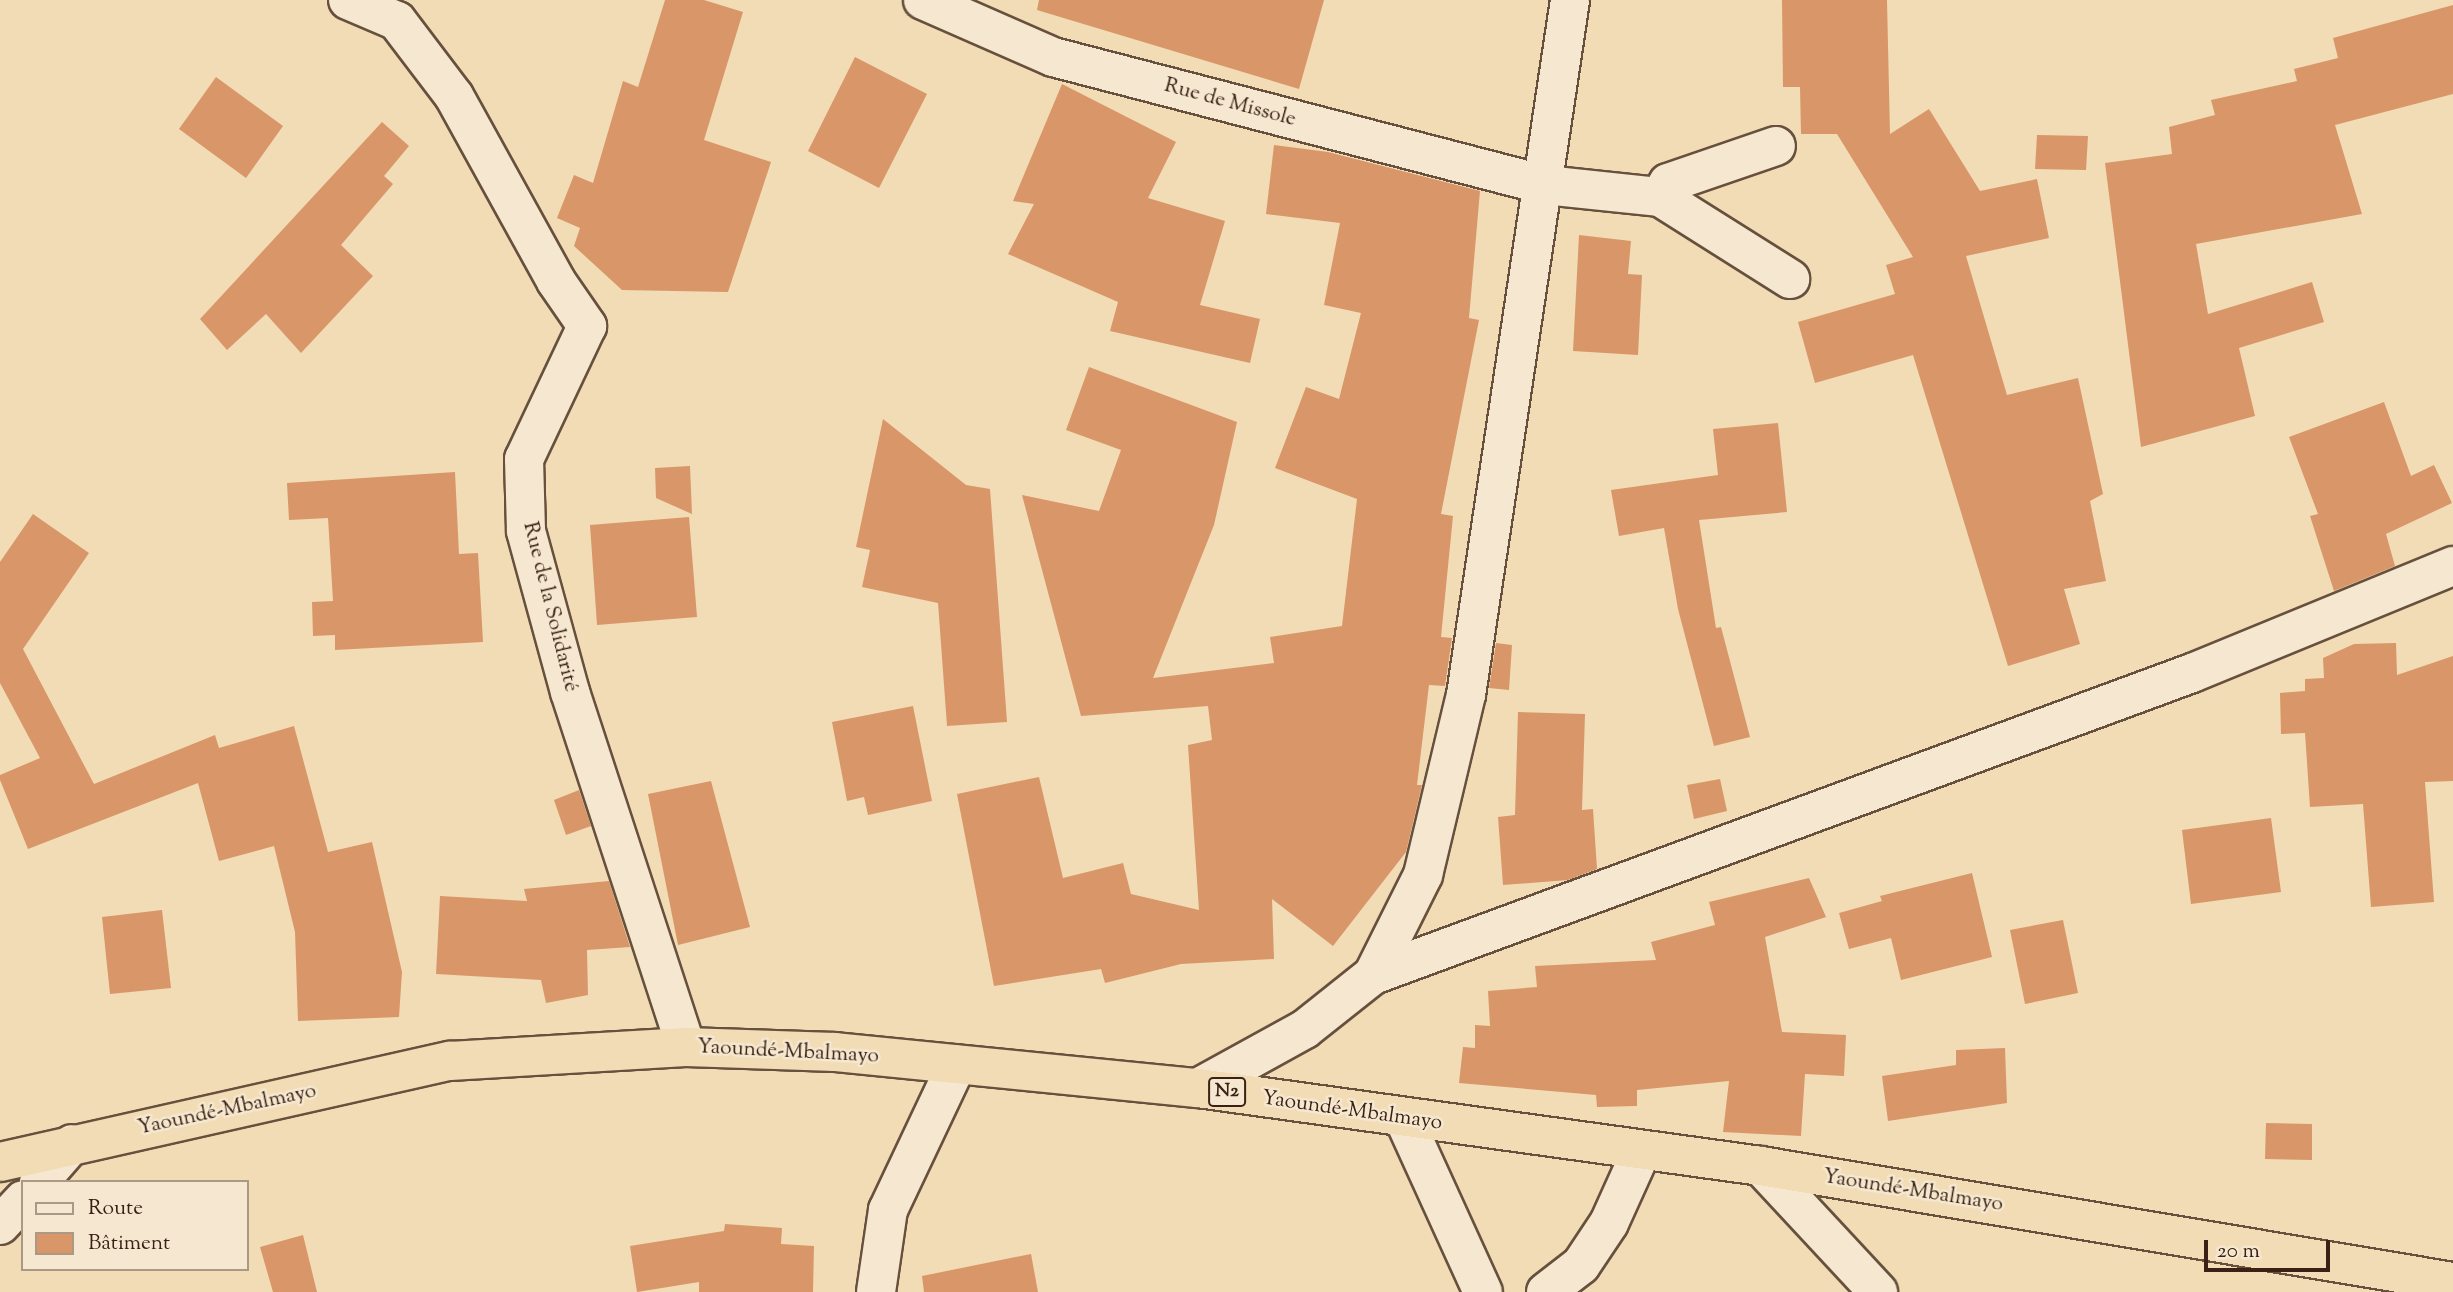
<!DOCTYPE html>
<html>
<head>
<meta charset="utf-8">
<style>
	body { margin:0 }
	#map { position:relative; width:2453px; height:1292px; overflow:hidden; background:#f1dcb6; font-family:"Sorts Mill Goudy",serif }
	div>[style] { position:absolute }
	.building>* { inset:0; background:#d99669 }
	.roads { filter:drop-shadow(2px 0 #67503d) drop-shadow(-2px 0 #67503d) drop-shadow(0 2px #67503d) drop-shadow(0 -2px #67503d) }
	.minor>* { height:38px; margin:-19px; padding:0 19px; transform-origin:19px; border-radius:19px; background:#f6e8d0 }
	.tertiary>* { height:38px; margin:-19px; padding:0 19px; transform-origin:19px; border-radius:19px; background:#f6e8d0 }
	.trunk>* { height:38px; margin:-19px; padding:0 19px; transform-origin:19px; border-radius:19px; background:#f1dcb6 }
	span { translate:-50% -50%; white-space:nowrap; text-align:center; line-height:1.15; -webkit-text-stroke:5px #f6e8d0; paint-order:stroke }
	.shield-label span { padding:2px 5px; background:#f6e8d0; border:2px solid; border-radius:5px; -webkit-text-stroke-width:0 }
	.shield-label { font-size:19px; color:#392215; font-weight:700 }
	.street-label { font-size:21px; color:#392215 }
	.legend { position:absolute; left:21px; top:1180px; width:228px; height:91px; box-sizing:border-box; background:#f6e8d0; border:2px solid #aa9985; margin:0; padding:9px 12px; list-style:none; font-size:21px; color:#392215 }
	.legend li { display:flex; align-items:center; gap:14px; height:35px }
	.legend b { width:35px; border:2px solid #aa9985 }
	.scale { position:absolute; left:2204px; top:1240px; width:126px; height:32px; box-sizing:border-box; border:4px solid #392215; border-top:0; padding-left:9px; font-size:21px; line-height:24px; white-space:nowrap; color:#392215; -webkit-text-stroke:5px #f6e8d0; paint-order:stroke }
</style>
</head>
<body>
<div id="map">
	<div class="building">
		<div style="clip-path:polygon(665px 0,704px 0,743px 12px,704px 140px,771px 162px,728px 292px,622px 290px,574px 246px,580px 228px,557px 218px,574px 175px,593px 183px,623px 81px,638px 87px)"></div>
		<div style="clip-path:polygon(1039px 0,1324px 0,1299px 89px,1037px 10px)"></div>
		<div style="clip-path:polygon(1782px 0,1887px 0,1890px 134px,1929px 109px,1980px 191px,2037px 179px,2049px 238px,1966px 256px,2007px 395px,2078px 378px,2103px 494px,2090px 501px,2106px 581px,2064px 589px,2080px 644px,2008px 666px,1913px 355px,1815px 383px,1798px 322px,1895px 294px,1886px 265px,1913px 257px,1837px 134px,1801px 134px,1800px 87px,1783px 87px)"></div>
		<div style="clip-path:polygon(2453px 5px,2453px 94px,2335px 125px,2362px 214px,2196px 244px,2208px 314px,2312px 282px,2324px 322px,2239px 348px,2255px 416px,2141px 447px,2105px 163px,2172px 154px,2169px 127px,2215px 115px,2211px 100px,2297px 81px,2294px 69px,2338px 58px,2333px 38px)"></div>
		<div style="clip-path:polygon(855px 57px,927px 94px,879px 188px,808px 151px)"></div>
		<div style="clip-path:polygon(216px 77px,283px 126px,246px 178px,179px 129px)"></div>
		<div style="clip-path:polygon(1062px 84px,1176px 142px,1148px 198px,1225px 221px,1200px 305px,1260px 319px,1250px 363px,1110px 331px,1118px 302px,1008px 254px,1034px 204px,1013px 201px)"></div>
		<div style="clip-path:polygon(382px 122px,409px 146px,384px 176px,393px 184px,341px 245px,373px 276px,301px 353px,266px 314px,227px 350px,200px 319px)"></div>
		<div style="clip-path:polygon(2037px 135px,2088px 136px,2086px 170px,2035px 169px)"></div>
		<div style="clip-path:polygon(1274px 145px,1328px 152px,1480px 191px,1469px 318px,1479px 320px,1441px 514px,1453px 516px,1441px 637px,1452px 638px,1445px 686px,1429px 685px,1417px 785px,1422px 785px,1406px 852px,1333px 946px,1272px 899px,1274px 959px,1181px 964px,1105px 983px,1101px 969px,994px 986px,957px 794px,1039px 777px,1063px 878px,1123px 863px,1131px 894px,1199px 910px,1188px 745px,1212px 740px,1208px 706px,1081px 716px,1022px 495px,1099px 511px,1121px 450px,1066px 430px,1089px 367px,1237px 422px,1214px 525px,1153px 678px,1274px 663px,1270px 637px,1342px 626px,1357px 499px,1275px 468px,1306px 387px,1339px 399px,1361px 313px,1324px 305px,1340px 223px,1266px 214px)"></div>
		<div style="clip-path:polygon(1579px 235px,1631px 241px,1628px 274px,1642px 275px,1638px 355px,1573px 351px)"></div>
		<div style="clip-path:polygon(2384px 402px,2411px 476px,2434px 465px,2452px 503px,2386px 534px,2395px 566px,2334px 591px,2310px 516px,2318px 514px,2289px 437px)"></div>
		<div style="clip-path:polygon(883px 419px,966px 485px,990px 489px,1007px 722px,947px 726px,938px 603px,862px 587px,870px 550px,856px 547px)"></div>
		<div style="clip-path:polygon(1778px 423px,1787px 512px,1699px 520px,1716px 628px,1721px 627px,1750px 737px,1714px 746px,1678px 609px,1664px 528px,1619px 536px,1611px 490px,1718px 475px,1713px 429px)"></div>
		<div style="clip-path:polygon(690px 466px,692px 514px,656px 498px,655px 468px)"></div>
		<div style="clip-path:polygon(455px 472px,459px 554px,478px 553px,483px 642px,335px 650px,335px 635px,313px 636px,312px 602px,333px 601px,328px 518px,289px 520px,287px 483px)"></div>
		<div style="clip-path:polygon(33px 514px,89px 553px,23px 649px,94px 784px,215px 735px,219px 748px,294px 726px,328px 852px,372px 842px,402px 972px,399px 1017px,298px 1021px,295px 932px,274px 846px,219px 861px,198px 783px,28px 849px,0 780px,0 775px,40px 758px,0 683px,0 562px)"></div>
		<div style="clip-path:polygon(689px 517px,697px 617px,597px 625px,590px 525px)"></div>
		<div style="clip-path:polygon(1496px 643px,1512px 645px,1509px 690px,1489px 688px)"></div>
		<div style="clip-path:polygon(2396px 643px,2397px 675px,2453px 656px,2453px 781px,2425px 782px,2434px 902px,2371px 907px,2363px 804px,2310px 807px,2305px 733px,2281px 734px,2280px 693px,2305px 691px,2305px 679px,2324px 678px,2323px 658px,2354px 644px)"></div>
		<div style="clip-path:polygon(913px 706px,932px 801px,868px 815px,864px 797px,847px 801px,832px 722px)"></div>
		<div style="clip-path:polygon(1518px 712px,1585px 714px,1582px 810px,1593px 809px,1597px 869px,1568px 880px,1503px 885px,1498px 817px,1515px 815px)"></div>
		<div style="clip-path:polygon(1720px 779px,1727px 811px,1694px 819px,1687px 785px)"></div>
		<div style="clip-path:polygon(711px 781px,750px 927px,678px 945px,648px 794px)"></div>
		<div style="clip-path:polygon(579px 790px,591px 826px,566px 835px,554px 800px)"></div>
		<div style="clip-path:polygon(2271px 818px,2281px 892px,2191px 904px,2182px 830px)"></div>
		<div style="clip-path:polygon(1972px 873px,1992px 957px,1901px 980px,1891px 938px,1849px 949px,1839px 913px,1882px 901px,1880px 896px)"></div>
		<div style="clip-path:polygon(1809px 878px,1826px 917px,1765px 937px,1782px 1032px,1846px 1035px,1844px 1076px,1805px 1074px,1801px 1136px,1723px 1132px,1729px 1081px,1637px 1090px,1637px 1106px,1597px 1107px,1596px 1095px,1459px 1083px,1463px 1047px,1475px 1048px,1475px 1025px,1490px 1026px,1488px 991px,1537px 987px,1535px 966px,1656px 960px,1651px 942px,1715px 925px,1709px 902px)"></div>
		<div style="clip-path:polygon(609px 881px,630px 947px,587px 950px,588px 995px,546px 1003px,541px 980px,436px 974px,440px 896px,527px 901px,524px 889px)"></div>
		<div style="clip-path:polygon(162px 910px,171px 988px,110px 994px,102px 917px)"></div>
		<div style="clip-path:polygon(2063px 920px,2078px 993px,2025px 1004px,2010px 930px)"></div>
		<div style="clip-path:polygon(2005px 1048px,2007px 1103px,1888px 1121px,1882px 1076px,1956px 1065px,1956px 1050px)"></div>
		<div style="clip-path:polygon(2266px 1123px,2312px 1124px,2312px 1160px,2265px 1159px)"></div>
		<div style="clip-path:polygon(725px 1224px,782px 1228px,781px 1244px,814px 1246px,813px 1292px,699px 1292px,699px 1282px,637px 1292px,630px 1246px,724px 1231px)"></div>
		<div style="clip-path:polygon(303px 1235px,317px 1292px,273px 1292px,260px 1247px)"></div>
		<div style="clip-path:polygon(1031px 1254px,1038px 1292px,924px 1292px,922px 1276px)"></div>
	</div>
	<div class="roads">
		<div class="minor">
			<div style="left:348px;top:0;width:53px;rotate:23.2deg"></div>
			<div style="left:397px;top:21px;width:94px;rotate:52.8deg"></div>
			<div style="left:454px;top:96px;width:211px;rotate:61.1deg"></div>
			<div style="left:556px;top:281px;width:55px;rotate:55.4deg"></div>
			<div style="left:587px;top:326px;width:147px;rotate:115.3deg"></div>
			<div style="left:524px;top:459px;width:72px;rotate:88.4deg"></div>
			<div style="left:526px;top:531px;width:167px;rotate:74.7deg"></div>
			<div style="left:570px;top:692px;width:373px;rotate:71.9deg"></div>
			<div style="left:923px;top:0;width:142px;rotate:23.7deg"></div>
			<div style="left:1053px;top:57px;width:508px;rotate:14.58deg"></div>
			<div style="left:1545px;top:185px;width:116px;rotate:6deg"></div>
			<div style="left:1660px;top:197px;width:154px;rotate:32.2deg"></div>
			<div style="left:1660px;top:197px;width:16px;rotate:-60deg"></div>
			<div style="left:1668px;top:183px;width:114px;rotate:-18.9deg"></div>
			<div style="left:1373px;top:975px;width:873px;rotate:-20.24deg"></div>
			<div style="left:2192px;top:673px;width:282px;rotate:-22.3deg"></div>
			<div style="left:1404px;top:1119px;width:190px;rotate:65.5deg"></div>
			<div style="left:1761px;top:1166px;width:172px;rotate:47.1deg"></div>
			<div style="left:39px;top:1182px;width:50px;rotate:-49deg"></div>
			<div style="left:0;top:1225px;width:34px;rotate:-47deg"></div>
			<div style="left:876px;top:1292px;width:83px;rotate:-81.7deg"></div>
			<div style="left:888px;top:1210px;width:161px;rotate:-64.7deg"></div>
			<div style="left:1546px;top:1292px;width:44px;rotate:-37.6deg"></div>
			<div style="left:1581px;top:1265px;width:50px;rotate:-56.3deg"></div>
			<div style="left:1609px;top:1223px;width:80px;rotate:-65.7deg"></div>
		</div>
		<div class="tertiary">
			<div style="left:1198px;top:1088px;width:122px;rotate:-28.9deg"></div>
			<div style="left:1305px;top:1029px;width:87px;rotate:-38.5deg"></div>
			<div style="left:1373px;top:975px;width:112px;rotate:-63.4deg"></div>
			<div style="left:1423px;top:875px;width:185px;rotate:-76.6deg"></div>
			<div style="left:1466px;top:695px;width:703px;rotate:-81.49deg"></div>
		</div>
		<div class="trunk">
			<div style="left:0;top:1162px;width:461px;rotate:-12.7deg"></div>
			<div style="left:450px;top:1061px;width:236px;rotate:-3.4deg"></div>
			<div style="left:686px;top:1047px;width:149px;rotate:1.9deg"></div>
			<div style="left:835px;top:1052px;width:365px;rotate:5.7deg"></div>
			<div style="left:1198px;top:1088px;width:568px;rotate:7.89deg"></div>
			<div style="left:1761px;top:1166px;width:702px;rotate:9.52deg"></div>
		</div>
	</div>
	<div class="shield-label">
		<span style="left:1227px;top:1092px">N2</span>
	</div>
	<div class="street-label">
		<span style="left:1230px;top:103px;rotate:15deg">Rue de Missole</span>
		<span style="left:550px;top:607px;rotate:76deg">Rue de la Solidarité</span>
		<span style="left:788px;top:1052px;rotate:3deg">Yaoundé-Mbalmayo</span>
		<span style="left:227px;top:1110px;rotate:-12deg">Yaoundé-Mbalmayo</span>
		<span style="left:1352px;top:1111px;rotate:8deg">Yaoundé-Mbalmayo</span>
		<span style="left:1913px;top:1191px;rotate:9deg">Yaoundé-Mbalmayo</span>
	</div>
	<ul class="legend">
	<li><b style="height:9px;background:#f6e8d0"></b>Route</li>
	<li><b style="height:19px;background:#d99669"></b>Bâtiment</li>
	</ul>
	<div class="scale">20 m</div>
</div>
</body>
</html>
